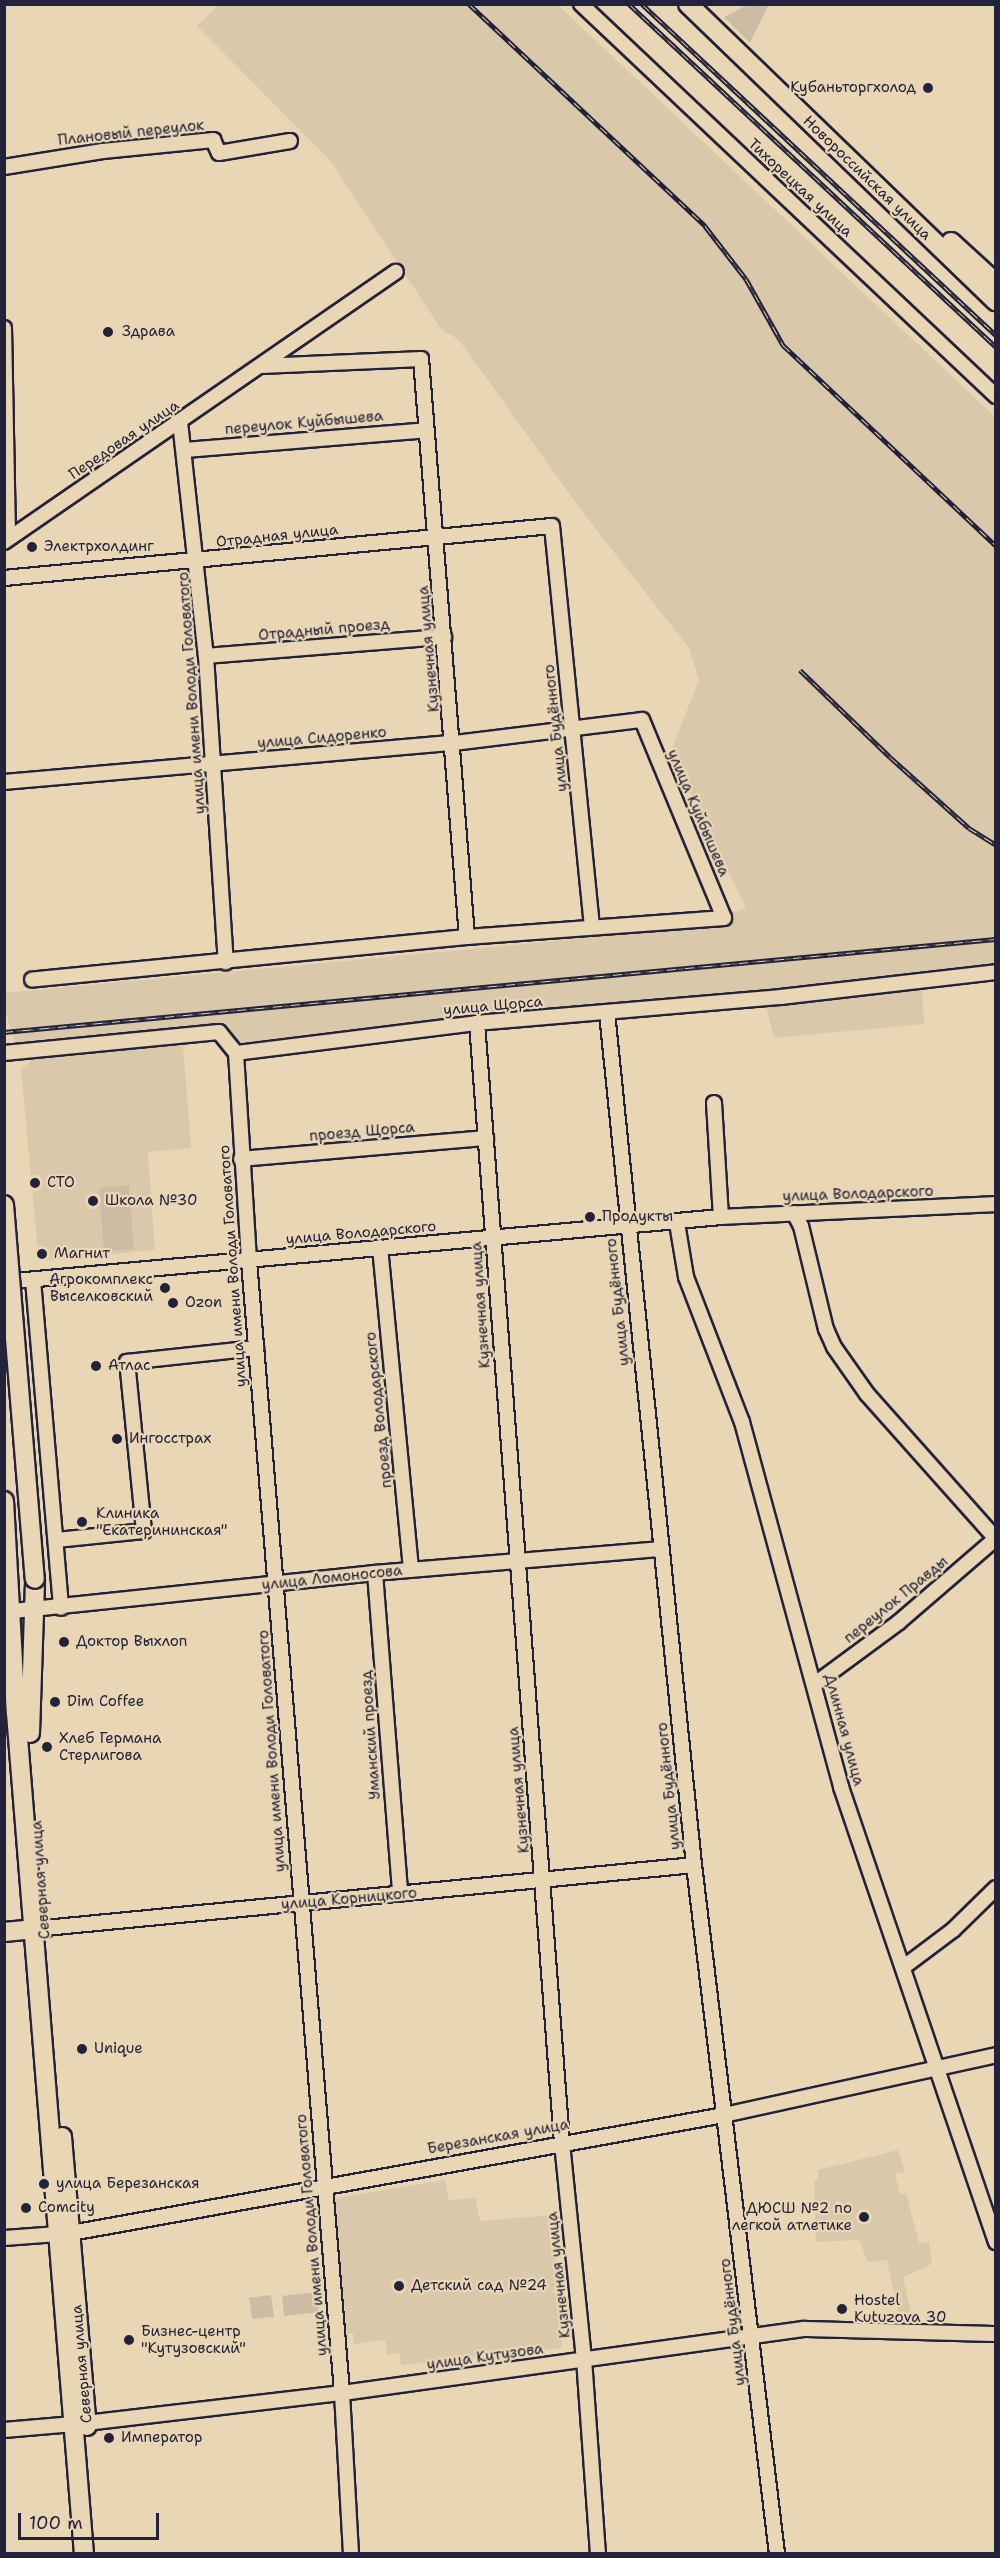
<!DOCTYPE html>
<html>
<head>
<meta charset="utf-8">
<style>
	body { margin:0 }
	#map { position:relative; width:1000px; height:2558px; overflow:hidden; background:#e9d6b4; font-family:"Shantell Sans",sans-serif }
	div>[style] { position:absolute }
	.built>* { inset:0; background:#dac8ab }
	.green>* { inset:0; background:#ccbca3 }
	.roads { filter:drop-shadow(2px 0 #22223b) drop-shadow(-2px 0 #22223b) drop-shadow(0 2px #22223b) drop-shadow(0 -2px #22223b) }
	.minor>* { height:14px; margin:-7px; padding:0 7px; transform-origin:7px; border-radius:7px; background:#e9d6b4 }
	.major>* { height:18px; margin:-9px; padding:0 9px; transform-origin:9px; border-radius:9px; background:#e9d6b4 }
	.rail>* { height:5px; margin-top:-2.5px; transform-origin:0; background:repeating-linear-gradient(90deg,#e9d6b4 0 9px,#22223b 0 18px); box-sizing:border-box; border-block:2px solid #22223b }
	.bridges { filter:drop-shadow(2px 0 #22223b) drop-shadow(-2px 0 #22223b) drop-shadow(0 2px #22223b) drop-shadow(0 -2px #22223b) }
	.major-bridge>* { height:18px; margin:-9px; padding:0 9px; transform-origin:9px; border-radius:9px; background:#e9d6b4 }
	.dots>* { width:16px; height:16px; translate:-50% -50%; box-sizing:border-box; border:3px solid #e9d6b4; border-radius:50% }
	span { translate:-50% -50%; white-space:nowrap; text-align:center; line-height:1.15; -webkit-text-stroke:4.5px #e9d6b4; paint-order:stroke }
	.poi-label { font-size:15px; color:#22223b }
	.right { translate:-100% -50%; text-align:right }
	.left { translate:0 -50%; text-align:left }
	.street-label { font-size:15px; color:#22223b }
	.frame { position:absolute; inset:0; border:6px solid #22223b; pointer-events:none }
	.scale { position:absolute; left:18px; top:2513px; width:141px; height:27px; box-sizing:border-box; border:3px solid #22223b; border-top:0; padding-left:8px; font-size:18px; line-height:21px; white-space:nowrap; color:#22223b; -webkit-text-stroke:4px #e9d6b4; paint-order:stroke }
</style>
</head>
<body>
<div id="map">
	<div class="built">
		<div style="clip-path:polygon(218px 5px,558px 5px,995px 417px,995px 967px,921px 976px,924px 1024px,774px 1038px,765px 1002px,239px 1055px,219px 1024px,15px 1042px,5px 1010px,4px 993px,587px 938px,589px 924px,736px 912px,746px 908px,671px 751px,699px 680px,689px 648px,584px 514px,459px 340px,441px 329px,330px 160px,197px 26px)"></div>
		<div style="clip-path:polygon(183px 1045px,191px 1148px,148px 1152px,155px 1250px,39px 1261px,21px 1070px,33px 1059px)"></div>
		<div style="clip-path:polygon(898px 2150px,905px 2172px,895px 2174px,900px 2194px,906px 2193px,919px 2243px,929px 2242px,932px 2264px,903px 2277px,914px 2325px,901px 2325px,887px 2260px,868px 2262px,859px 2240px,816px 2242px,814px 2181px,818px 2179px,818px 2170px)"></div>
		<div style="clip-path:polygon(445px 2180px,449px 2201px,475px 2197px,480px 2221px,552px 2215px,562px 2348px,401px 2365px,400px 2353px,387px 2355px,385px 2340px,354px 2344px,353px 2333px,347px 2334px,335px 2198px)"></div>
	</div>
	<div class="green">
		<div style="clip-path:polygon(747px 5px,768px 6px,750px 43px,724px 17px)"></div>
		<div style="clip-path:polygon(129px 1185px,134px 1249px,104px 1251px,99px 1188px)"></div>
		<div style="clip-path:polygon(317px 2292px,319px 2312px,284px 2316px,282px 2296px)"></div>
		<div style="clip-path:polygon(271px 2295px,274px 2317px,252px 2319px,249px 2298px)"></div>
	</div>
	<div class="roads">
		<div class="minor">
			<div style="left:581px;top:4px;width:571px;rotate:43.37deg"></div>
			<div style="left:4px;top:167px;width:100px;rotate:-9.2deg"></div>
			<div style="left:103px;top:151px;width:111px;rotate:-5.7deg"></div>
			<div style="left:213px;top:140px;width:14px;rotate:65deg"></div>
			<div style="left:219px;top:153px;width:72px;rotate:-9.6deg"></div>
			<div style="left:4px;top:328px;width:210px;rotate:88.9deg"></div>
			<div style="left:262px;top:366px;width:159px;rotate:-2.5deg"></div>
			<div style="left:421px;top:359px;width:580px;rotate:85.45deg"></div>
			<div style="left:180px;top:422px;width:235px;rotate:83.7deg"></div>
			<div style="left:206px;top:656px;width:307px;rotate:86.3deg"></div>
			<div style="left:185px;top:450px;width:242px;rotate:-4.7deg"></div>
			<div style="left:4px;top:542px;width:476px;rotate:-34.6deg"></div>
			<div style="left:4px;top:578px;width:550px;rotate:-5.42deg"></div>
			<div style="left:552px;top:526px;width:403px;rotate:84.3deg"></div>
			<div style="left:206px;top:656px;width:239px;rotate:-4.6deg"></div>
			<div style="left:4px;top:782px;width:452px;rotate:-5deg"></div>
			<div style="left:454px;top:743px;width:189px;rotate:-7deg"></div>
			<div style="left:642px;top:720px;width:214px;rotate:67.5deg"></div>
			<div style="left:724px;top:918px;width:258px;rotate:175.8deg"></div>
			<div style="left:467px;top:937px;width:437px;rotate:174.4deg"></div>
			<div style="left:607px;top:1013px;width:856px;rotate:84.17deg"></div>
			<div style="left:694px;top:1865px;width:694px;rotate:83.13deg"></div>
			<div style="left:477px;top:1023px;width:1123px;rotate:85.66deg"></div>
			<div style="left:562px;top:2143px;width:217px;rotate:84.2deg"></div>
			<div style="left:584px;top:2359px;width:196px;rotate:85.9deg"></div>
			<div style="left:4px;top:1053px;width:216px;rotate:-5.6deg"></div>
			<div style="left:219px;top:1032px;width:27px;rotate:51deg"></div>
			<div style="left:236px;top:1053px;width:208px;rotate:86.4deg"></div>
			<div style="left:249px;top:1261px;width:1136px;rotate:85.3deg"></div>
			<div style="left:342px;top:2393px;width:161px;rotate:86.8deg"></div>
			<div style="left:236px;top:1053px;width:243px;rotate:-7.1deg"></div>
			<div style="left:477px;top:1023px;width:305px;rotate:-4.9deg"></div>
			<div style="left:781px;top:997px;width:216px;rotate:-6.6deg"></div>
			<div style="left:714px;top:1103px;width:114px;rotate:86.5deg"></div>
			<div style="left:241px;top:1159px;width:246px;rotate:-4.9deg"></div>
			<div style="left:794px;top:1213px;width:15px;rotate:62deg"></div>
			<div style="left:801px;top:1226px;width:106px;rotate:76.4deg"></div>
			<div style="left:826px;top:1329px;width:20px;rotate:66deg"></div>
			<div style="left:834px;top:1347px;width:57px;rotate:54.9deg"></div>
			<div style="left:867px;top:1394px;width:194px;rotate:48.3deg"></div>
			<div style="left:677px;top:1223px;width:55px;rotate:80.5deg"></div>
			<div style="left:686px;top:1277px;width:155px;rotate:68.9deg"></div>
			<div style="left:742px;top:1422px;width:378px;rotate:74.8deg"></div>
			<div style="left:841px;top:1787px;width:481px;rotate:71.2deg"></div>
			<div style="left:380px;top:1247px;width:324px;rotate:84.5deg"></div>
			<div style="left:33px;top:1280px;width:329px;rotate:85.1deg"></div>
			<div style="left:4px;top:1282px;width:720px;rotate:-5.18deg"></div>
			<div style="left:721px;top:1217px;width:275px;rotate:-2.7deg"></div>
			<div style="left:56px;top:1540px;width:88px;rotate:-5.8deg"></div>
			<div style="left:144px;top:1531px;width:170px;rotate:-95.7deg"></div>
			<div style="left:127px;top:1362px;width:130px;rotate:-6.2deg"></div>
			<div style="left:375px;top:1573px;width:322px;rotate:85.5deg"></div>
			<div style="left:13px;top:1611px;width:364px;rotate:-6deg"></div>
			<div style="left:375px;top:1573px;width:287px;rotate:-4.8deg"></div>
			<div style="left:815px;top:1684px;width:104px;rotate:-36.4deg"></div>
			<div style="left:899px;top:1622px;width:127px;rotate:-40.8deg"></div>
			<div style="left:45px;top:1928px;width:652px;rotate:-5.54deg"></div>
			<div style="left:905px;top:1966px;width:60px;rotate:-36.9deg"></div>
			<div style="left:953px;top:1930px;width:60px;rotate:-44.3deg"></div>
			<div style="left:4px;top:2238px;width:67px;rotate:-4.3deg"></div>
			<div style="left:71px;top:2233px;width:664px;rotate:-10.24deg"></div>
			<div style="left:724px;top:2115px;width:279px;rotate:-12.4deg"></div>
			<div style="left:86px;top:2423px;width:258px;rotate:-6.7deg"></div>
			<div style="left:342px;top:2393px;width:466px;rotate:-7.9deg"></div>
			<div style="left:804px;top:2329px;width:192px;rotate:1.5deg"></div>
			<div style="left:4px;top:2430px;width:70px;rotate:-4.9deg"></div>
		</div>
		<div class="major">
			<div style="left:688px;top:4px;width:428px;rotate:44deg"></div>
			<div style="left:951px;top:242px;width:61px;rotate:42.3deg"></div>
			<div style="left:4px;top:1501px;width:212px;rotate:86.8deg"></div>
			<div style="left:16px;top:1713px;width:844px;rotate:85.38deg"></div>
			<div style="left:30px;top:1733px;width:154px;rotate:-88.1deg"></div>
			<div style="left:4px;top:1932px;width:41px;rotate:-5.6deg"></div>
			<div style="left:62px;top:2137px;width:290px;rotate:85.1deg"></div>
		</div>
	</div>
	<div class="rail">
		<div style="left:469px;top:4px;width:324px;rotate:43.2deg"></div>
		<div style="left:705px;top:226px;width:67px;rotate:52.3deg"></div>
		<div style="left:746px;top:279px;width:76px;rotate:60.7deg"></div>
		<div style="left:783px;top:345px;width:293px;rotate:43.3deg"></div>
		<div style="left:629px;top:4px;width:502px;rotate:43.06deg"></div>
		<div style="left:642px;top:4px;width:485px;rotate:43.1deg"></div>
		<div style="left:800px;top:670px;width:125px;rotate:44deg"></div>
		<div style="left:890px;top:757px;width:106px;rotate:41.9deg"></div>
		<div style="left:969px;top:828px;width:32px;rotate:32deg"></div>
		<div style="left:4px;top:1032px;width:996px;rotate:-5.36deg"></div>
	</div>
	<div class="bridges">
		<div class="major-bridge">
			<div style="left:4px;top:1205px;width:375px;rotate:85.3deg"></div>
		</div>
	</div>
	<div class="dots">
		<div style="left:928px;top:88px;background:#22223b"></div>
		<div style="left:108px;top:332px;background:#22223b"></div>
		<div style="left:32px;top:547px;background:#22223b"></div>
		<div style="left:35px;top:1183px;background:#22223b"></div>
		<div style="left:93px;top:1201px;background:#22223b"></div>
		<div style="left:590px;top:1217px;background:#22223b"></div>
		<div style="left:42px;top:1254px;background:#22223b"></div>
		<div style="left:165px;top:1288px;background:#22223b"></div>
		<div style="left:173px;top:1303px;background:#22223b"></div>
		<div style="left:96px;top:1366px;background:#22223b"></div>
		<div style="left:117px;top:1439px;background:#22223b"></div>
		<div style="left:82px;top:1522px;background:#22223b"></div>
		<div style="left:64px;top:1642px;background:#22223b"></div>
		<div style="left:55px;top:1702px;background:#22223b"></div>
		<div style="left:47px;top:1747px;background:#22223b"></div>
		<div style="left:82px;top:2049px;background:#22223b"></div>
		<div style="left:44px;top:2184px;background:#22223b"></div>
		<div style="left:26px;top:2208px;background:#22223b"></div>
		<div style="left:864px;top:2217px;background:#22223b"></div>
		<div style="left:399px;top:2286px;background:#22223b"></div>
		<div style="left:842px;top:2309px;background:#22223b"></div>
		<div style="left:129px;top:2340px;background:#22223b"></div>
		<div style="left:109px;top:2438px;background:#22223b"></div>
	</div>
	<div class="poi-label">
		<span class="right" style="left:916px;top:88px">Кубаньторгхолод</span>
		<span class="left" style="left:122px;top:332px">Здрава</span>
		<span class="left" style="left:44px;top:547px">Электрхолдинг</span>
		<span class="left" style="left:47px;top:1183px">СТО</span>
		<span class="left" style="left:105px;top:1201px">Школа №30</span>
		<span class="left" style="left:602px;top:1217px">Продукты</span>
		<span class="left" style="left:54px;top:1254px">Магнит</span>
		<span class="right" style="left:153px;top:1288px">Агрокомплекс<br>Выселковский</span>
		<span class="left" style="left:185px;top:1303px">Ozon</span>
		<span class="left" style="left:108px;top:1366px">Атлас</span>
		<span class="left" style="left:129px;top:1439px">Ингосстрах</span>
		<span class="left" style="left:96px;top:1522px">Клиника<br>"Екатерининская"</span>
		<span class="left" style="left:76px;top:1642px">Доктор Выхлоп</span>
		<span class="left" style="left:67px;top:1702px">Dim Coffee</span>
		<span class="left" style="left:59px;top:1747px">Хлеб Германа<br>Стерлигова</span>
		<span class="left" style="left:94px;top:2049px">Unique</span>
		<span class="left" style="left:56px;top:2184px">улица Березанская</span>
		<span class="left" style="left:38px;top:2208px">Comcity</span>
		<span class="right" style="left:852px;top:2217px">ДЮСШ №2 по<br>легкой атлетике</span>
		<span class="left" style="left:411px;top:2286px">Детский сад №24</span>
		<span class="left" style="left:854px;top:2309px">Hostel<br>Kutuzova 30</span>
		<span class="left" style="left:141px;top:2340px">Бизнес-центр<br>"Кутузовский"</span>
		<span class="left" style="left:121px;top:2438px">Император</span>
	</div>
	<div class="street-label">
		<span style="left:131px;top:133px;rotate:-6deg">Плановый переулок</span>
		<span style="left:867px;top:178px;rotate:44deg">Новороссийская улица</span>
		<span style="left:800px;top:188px;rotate:43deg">Тихорецкая улица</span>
		<span style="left:304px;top:423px;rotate:-5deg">переулок Куйбышева</span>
		<span style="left:124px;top:440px;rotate:-34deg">Передовая улица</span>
		<span style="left:277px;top:536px;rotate:-6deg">Отрадная улица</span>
		<span style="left:324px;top:630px;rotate:-5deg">Отрадный проезд</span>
		<span style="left:429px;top:649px;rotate:-95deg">Кузнечная улица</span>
		<span style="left:192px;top:693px;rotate:-94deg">улица имени Володи Головатого</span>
		<span style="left:556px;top:728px;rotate:-96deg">улица Будённого</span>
		<span style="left:322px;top:738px;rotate:-5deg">улица Сидоренко</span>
		<span style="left:698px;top:813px;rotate:67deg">улица Куйбышева</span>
		<span style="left:493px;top:1006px;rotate:-5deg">улица Щорса</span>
		<span style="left:362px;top:1132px;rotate:-5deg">проезд Щорса</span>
		<span style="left:858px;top:1194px;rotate:-2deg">улица Володарского</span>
		<span style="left:361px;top:1233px;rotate:-5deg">улица Володарского</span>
		<span style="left:233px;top:1266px;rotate:-94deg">улица имени Володи Головатого</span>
		<span style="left:618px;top:1302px;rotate:-96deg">улица Будённого</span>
		<span style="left:481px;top:1305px;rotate:-94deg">Кузнечная улица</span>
		<span style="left:379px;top:1410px;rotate:-96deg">проезд Володарского</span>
		<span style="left:332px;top:1578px;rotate:-6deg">улица Ломоносова</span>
		<span style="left:896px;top:1600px;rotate:-39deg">переулок Правды</span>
		<span style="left:844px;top:1730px;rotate:75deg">Длинная улица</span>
		<span style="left:371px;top:1735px;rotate:-94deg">Уманский проезд</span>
		<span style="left:272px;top:1751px;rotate:-94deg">улица имени Володи Головатого</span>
		<span style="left:669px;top:1786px;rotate:-96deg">улица Будённого</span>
		<span style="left:519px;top:1790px;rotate:-95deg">Кузнечная улица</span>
		<span style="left:41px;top:1880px;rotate:-94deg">Северная улица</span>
		<span style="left:349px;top:1899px;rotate:-5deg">улица Корницкого</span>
		<span style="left:498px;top:2137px;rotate:-10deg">Березанская улица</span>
		<span style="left:312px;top:2235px;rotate:-95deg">улица имени Володи Головатого</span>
		<span style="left:559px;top:2275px;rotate:-96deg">Кузнечная улица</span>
		<span style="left:733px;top:2322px;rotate:-97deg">улица Будённого</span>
		<span style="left:485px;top:2357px;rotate:-8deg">улица Кутузова</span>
		<span style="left:82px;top:2364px;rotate:-95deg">Северная улица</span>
	</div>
	<div class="frame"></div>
	<div class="scale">100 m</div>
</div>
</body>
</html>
